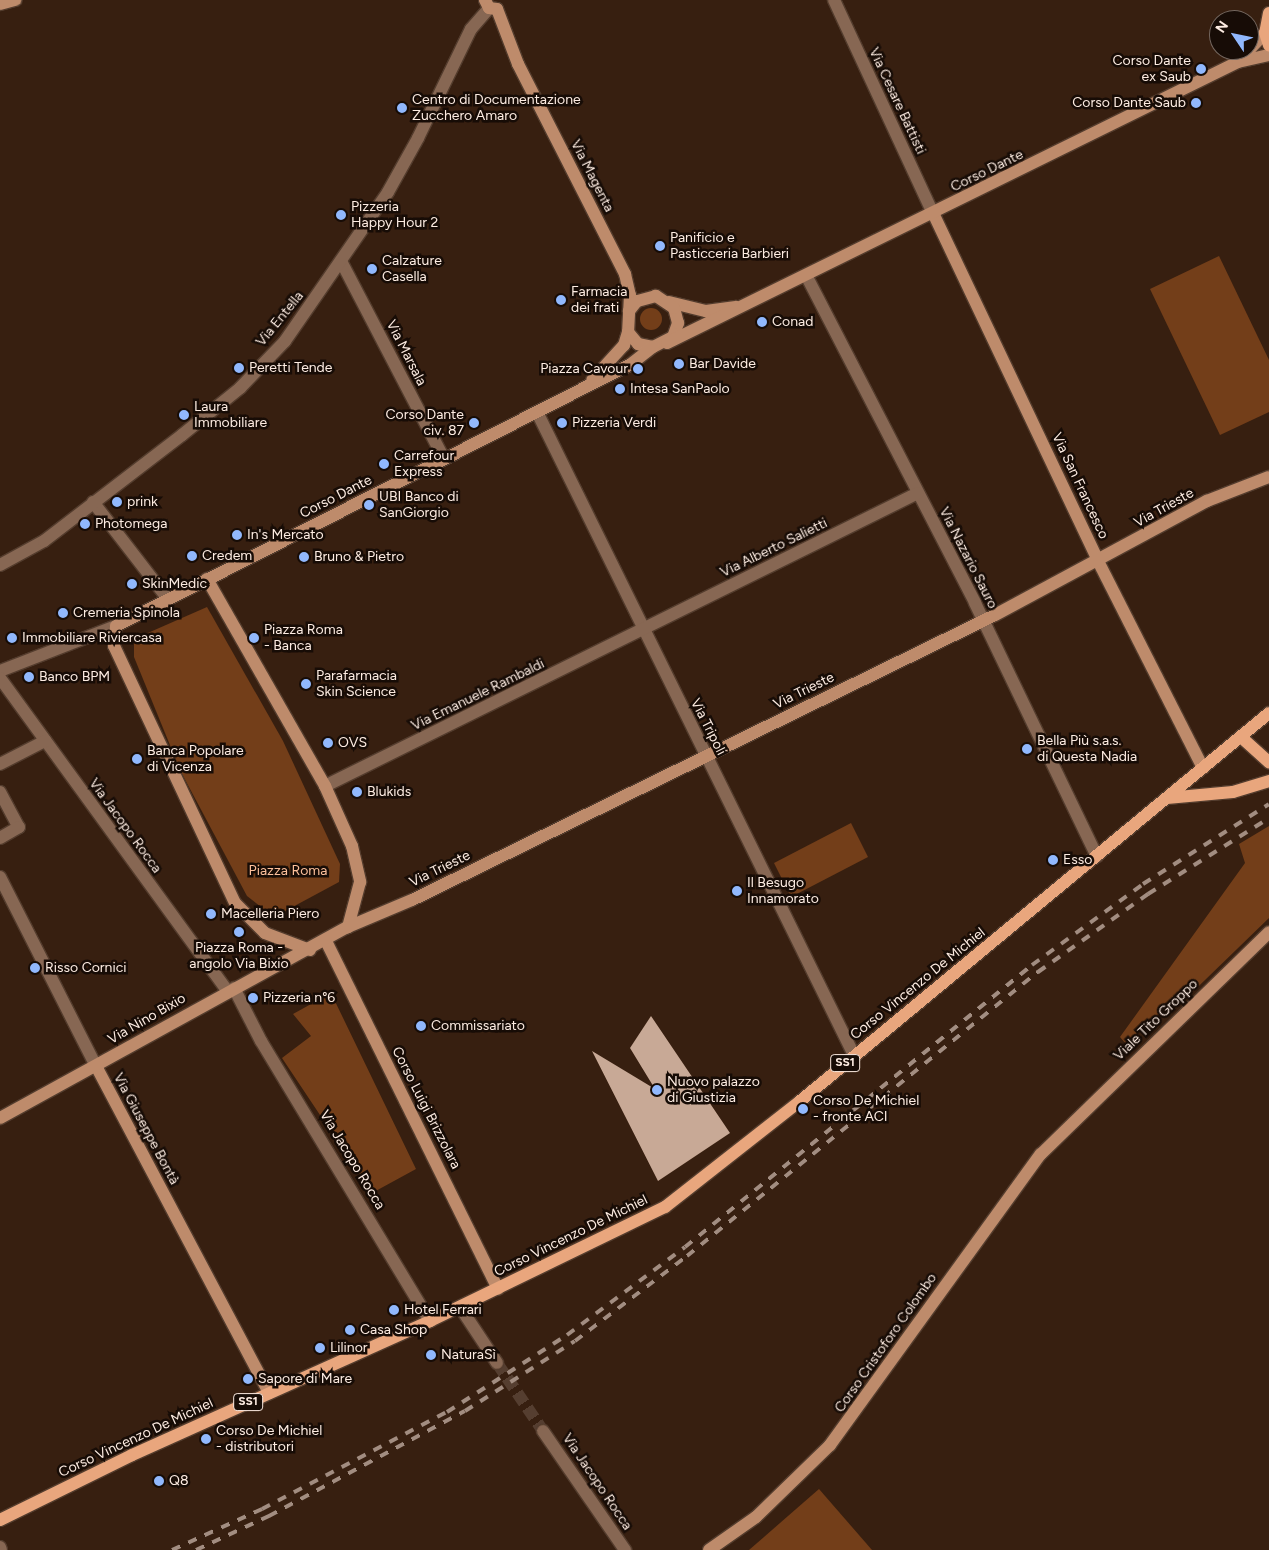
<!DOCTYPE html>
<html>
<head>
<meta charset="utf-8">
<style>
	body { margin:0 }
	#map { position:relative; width:1269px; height:1550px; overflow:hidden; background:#371f10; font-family:Figtree,sans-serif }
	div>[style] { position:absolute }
	.green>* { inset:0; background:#733e19 }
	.round { border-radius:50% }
	.building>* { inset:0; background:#c8a996 }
	.street-tunnel>* { height:12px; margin-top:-6px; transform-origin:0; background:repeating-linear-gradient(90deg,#553e30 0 12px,transparent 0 18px) }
	.roads { filter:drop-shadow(1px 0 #533c2d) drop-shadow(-1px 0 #533c2d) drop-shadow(0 1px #533c2d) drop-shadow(0 -1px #533c2d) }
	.street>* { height:12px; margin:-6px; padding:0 6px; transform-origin:6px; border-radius:6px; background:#876753 }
	.secondary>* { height:12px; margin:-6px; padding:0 6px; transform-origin:6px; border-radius:6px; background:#be8b6b }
	.primary>* { height:12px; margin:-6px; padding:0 6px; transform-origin:6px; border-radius:6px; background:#e9a67d }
	.rail>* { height:4px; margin-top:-2px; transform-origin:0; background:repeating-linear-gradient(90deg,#a28d81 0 9px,transparent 0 18px) }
	.dots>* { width:14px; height:14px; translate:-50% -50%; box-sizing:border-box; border:2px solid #170c06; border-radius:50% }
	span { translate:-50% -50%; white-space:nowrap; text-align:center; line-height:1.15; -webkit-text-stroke:5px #170c06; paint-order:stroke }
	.shield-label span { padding:1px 4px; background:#170c06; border:1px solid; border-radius:4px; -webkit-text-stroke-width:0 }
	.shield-label { font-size:12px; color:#fdece2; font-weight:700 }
	.poi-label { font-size:14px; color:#fdece2 }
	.right { translate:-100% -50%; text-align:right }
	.left { translate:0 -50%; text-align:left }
	.street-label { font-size:14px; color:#fdece2 }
	.park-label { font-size:14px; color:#fdc09b }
	.north { position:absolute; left:1209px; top:10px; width:50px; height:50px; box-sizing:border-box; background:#170c06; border:1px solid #73665e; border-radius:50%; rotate:304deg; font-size:14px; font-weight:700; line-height:20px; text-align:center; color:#fdece2 }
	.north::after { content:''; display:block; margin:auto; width:18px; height:22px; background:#91b8fd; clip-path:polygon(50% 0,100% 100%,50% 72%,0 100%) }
</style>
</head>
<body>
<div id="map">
	<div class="green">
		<div style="clip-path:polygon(1219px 256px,1269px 360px,1269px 412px,1220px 435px,1150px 289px)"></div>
		<div class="round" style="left:640px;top:308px;width:22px;height:22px"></div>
		<div style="clip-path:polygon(207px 607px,283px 741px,340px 864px,339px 882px,274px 917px,247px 896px,181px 772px,134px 657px,134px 639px)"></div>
		<div style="clip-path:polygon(851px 823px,868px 857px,791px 897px,774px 863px)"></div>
		<div style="clip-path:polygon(1269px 826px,1269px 918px,1172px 1012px,1163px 1013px,1145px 1025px,1126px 1044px,1120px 1037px,1245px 863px,1239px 844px)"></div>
		<div style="clip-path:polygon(331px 993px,416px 1169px,372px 1193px,282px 1058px,311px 1036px,293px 1014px)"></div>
		<div style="clip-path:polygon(819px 1489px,872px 1550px,749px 1550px)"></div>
	</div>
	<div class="building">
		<div style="clip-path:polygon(651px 1016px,730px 1133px,658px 1181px,592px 1051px,655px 1089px,630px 1048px)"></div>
	</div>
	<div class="street-tunnel">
		<div style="left:497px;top:1363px;width:82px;rotate:55.9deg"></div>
	</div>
	<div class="roads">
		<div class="street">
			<div style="left:834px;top:0;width:237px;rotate:65.1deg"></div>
			<div style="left:341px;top:261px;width:223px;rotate:62.5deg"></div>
			<div style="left:807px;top:277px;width:367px;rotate:62.7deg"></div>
			<div style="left:975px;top:603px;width:281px;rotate:64.3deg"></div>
			<div style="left:537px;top:412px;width:717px;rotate:63.76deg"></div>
			<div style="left:93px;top:502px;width:123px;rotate:52.3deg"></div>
			<div style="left:0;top:565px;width:50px;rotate:-28.6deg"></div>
			<div style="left:44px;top:541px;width:174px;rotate:-37.5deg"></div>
			<div style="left:182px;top:435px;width:75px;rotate:-39deg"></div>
			<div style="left:240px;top:388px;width:65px;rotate:-46.2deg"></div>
			<div style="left:285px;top:341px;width:181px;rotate:-55.3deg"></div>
			<div style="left:388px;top:192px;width:62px;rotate:-60.9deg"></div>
			<div style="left:418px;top:138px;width:121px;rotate:-64.1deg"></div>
			<div style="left:471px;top:29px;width:28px;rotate:-49deg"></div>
			<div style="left:0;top:671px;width:124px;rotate:-21.2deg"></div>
			<div style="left:0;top:678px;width:387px;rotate:54deg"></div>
			<div style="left:0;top:764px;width:51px;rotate:-27.1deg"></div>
			<div style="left:325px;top:786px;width:661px;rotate:-26.29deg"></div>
			<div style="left:0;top:792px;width:40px;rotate:62deg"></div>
			<div style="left:19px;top:827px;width:22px;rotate:150deg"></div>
			<div style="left:0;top:877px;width:212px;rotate:63.1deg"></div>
			<div style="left:234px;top:988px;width:59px;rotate:63deg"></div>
			<div style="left:261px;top:1041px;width:327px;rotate:58.9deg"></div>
			<div style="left:460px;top:1307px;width:67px;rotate:56.5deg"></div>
			<div style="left:543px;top:1431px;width:145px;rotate:55.4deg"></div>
			<div style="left:0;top:1547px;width:3px;rotate:72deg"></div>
		</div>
		<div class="secondary">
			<div style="left:485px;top:0;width:9px;rotate:63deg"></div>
			<div style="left:489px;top:8px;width:8px;rotate:7deg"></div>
			<div style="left:0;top:4px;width:16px;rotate:-15deg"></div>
			<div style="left:497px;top:9px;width:59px;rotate:69.1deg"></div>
			<div style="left:518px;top:64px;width:236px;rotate:63deg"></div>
			<div style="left:625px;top:274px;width:22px;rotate:77deg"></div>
			<div style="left:630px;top:295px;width:37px;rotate:93deg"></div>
			<div style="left:628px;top:332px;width:14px;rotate:107deg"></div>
			<div style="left:624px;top:345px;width:47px;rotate:132.4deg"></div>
			<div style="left:1249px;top:50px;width:23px;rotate:-47deg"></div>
			<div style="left:934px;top:215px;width:383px;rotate:64.6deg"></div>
			<div style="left:1098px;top:561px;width:232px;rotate:63.1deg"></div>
			<div style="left:669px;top:302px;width:38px;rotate:14deg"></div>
			<div style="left:706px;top:311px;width:30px;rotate:-8deg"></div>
			<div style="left:628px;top:332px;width:16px;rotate:50deg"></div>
			<div style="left:638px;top:344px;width:15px;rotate:11deg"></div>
			<div style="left:653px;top:347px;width:22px;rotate:-27deg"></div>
			<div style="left:673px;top:337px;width:15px;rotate:-70deg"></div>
			<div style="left:678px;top:323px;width:16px;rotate:-105deg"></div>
			<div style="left:674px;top:308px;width:22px;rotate:-146deg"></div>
			<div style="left:656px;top:296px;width:20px;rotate:165deg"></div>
			<div style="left:637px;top:301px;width:13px;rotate:129deg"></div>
			<div style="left:667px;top:343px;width:636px;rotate:-26.2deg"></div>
			<div style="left:1238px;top:62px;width:32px;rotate:-13deg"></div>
			<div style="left:207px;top:579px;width:238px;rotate:60.3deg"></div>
			<div style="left:325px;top:786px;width:66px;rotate:65.8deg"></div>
			<div style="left:352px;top:846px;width:37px;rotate:77deg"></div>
			<div style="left:360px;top:882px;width:47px;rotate:104.9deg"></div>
			<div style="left:326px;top:941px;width:388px;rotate:63.7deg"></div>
			<div style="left:310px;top:950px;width:48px;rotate:-159.3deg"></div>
			<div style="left:265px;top:933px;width:42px;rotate:-135deg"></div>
			<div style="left:235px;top:903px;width:284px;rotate:-115.2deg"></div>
			<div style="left:114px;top:646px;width:20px;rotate:-84deg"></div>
			<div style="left:116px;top:626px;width:578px;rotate:-26.96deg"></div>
			<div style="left:631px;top:364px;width:28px;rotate:-38deg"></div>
			<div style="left:96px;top:1066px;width:370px;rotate:62.1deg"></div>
			<div style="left:0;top:1118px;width:397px;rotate:-28.8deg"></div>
			<div style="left:348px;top:927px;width:69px;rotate:-22.9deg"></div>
			<div style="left:412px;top:900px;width:649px;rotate:-26.05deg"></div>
			<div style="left:995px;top:615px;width:241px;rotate:-28.3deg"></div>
			<div style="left:1207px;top:501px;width:66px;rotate:-21.2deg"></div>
			<div style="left:709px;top:1550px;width:57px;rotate:-35.1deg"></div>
			<div style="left:756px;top:1517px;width:103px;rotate:-44.2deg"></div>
			<div style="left:830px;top:1445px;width:359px;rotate:-54.1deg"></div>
			<div style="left:1041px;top:1154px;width:318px;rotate:-44.2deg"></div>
		</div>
		<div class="primary">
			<div style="left:1269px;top:13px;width:20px;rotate:101deg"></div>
			<div style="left:1265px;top:33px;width:13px;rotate:72deg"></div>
			<div style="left:1241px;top:737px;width:38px;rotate:42deg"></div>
			<div style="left:1167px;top:798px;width:66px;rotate:-5.2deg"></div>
			<div style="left:1233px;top:792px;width:38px;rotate:-17deg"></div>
			<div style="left:0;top:1520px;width:147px;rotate:-26.2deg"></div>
			<div style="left:132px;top:1455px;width:327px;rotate:-24.2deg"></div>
			<div style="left:430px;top:1321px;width:261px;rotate:-25.9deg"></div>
			<div style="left:665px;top:1207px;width:170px;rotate:-38.1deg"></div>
			<div style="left:799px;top:1102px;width:610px;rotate:-39.61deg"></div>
		</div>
	</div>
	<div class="rail">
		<div style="left:172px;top:1550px;width:99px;rotate:-24.5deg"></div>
		<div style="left:262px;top:1509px;width:209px;rotate:-27.7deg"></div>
		<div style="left:447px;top:1412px;width:143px;rotate:-32.7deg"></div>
		<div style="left:567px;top:1335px;width:147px;rotate:-36.7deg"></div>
		<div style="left:685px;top:1247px;width:447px;rotate:-39.1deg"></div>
		<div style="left:1032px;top:965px;width:137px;rotate:-36.1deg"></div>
		<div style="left:1143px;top:884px;width:149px;rotate:-32.4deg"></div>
		<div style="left:196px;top:1550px;width:81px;rotate:-25deg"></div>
		<div style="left:269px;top:1516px;width:222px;rotate:-28.2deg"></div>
		<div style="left:465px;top:1411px;width:130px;rotate:-32.5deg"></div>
		<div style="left:575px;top:1341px;width:141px;rotate:-37.2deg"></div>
		<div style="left:687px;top:1256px;width:452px;rotate:-39deg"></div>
		<div style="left:1038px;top:972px;width:135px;rotate:-35.3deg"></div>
		<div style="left:1148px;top:894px;width:143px;rotate:-32.1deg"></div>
	</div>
	<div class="dots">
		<div style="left:1201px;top:69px;background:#91b8fd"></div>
		<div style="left:1196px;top:103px;background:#91b8fd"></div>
		<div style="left:402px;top:108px;background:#91b8fd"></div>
		<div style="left:341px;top:215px;background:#91b8fd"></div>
		<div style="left:660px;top:246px;background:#91b8fd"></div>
		<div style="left:372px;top:269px;background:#91b8fd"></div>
		<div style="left:561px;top:300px;background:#91b8fd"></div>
		<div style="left:762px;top:322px;background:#91b8fd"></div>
		<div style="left:679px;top:364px;background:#91b8fd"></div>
		<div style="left:239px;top:368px;background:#91b8fd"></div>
		<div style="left:638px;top:369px;background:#91b8fd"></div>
		<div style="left:620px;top:389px;background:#91b8fd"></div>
		<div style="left:184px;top:415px;background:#91b8fd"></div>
		<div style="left:474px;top:423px;background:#91b8fd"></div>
		<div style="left:562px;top:423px;background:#91b8fd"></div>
		<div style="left:384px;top:464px;background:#91b8fd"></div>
		<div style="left:117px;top:502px;background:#91b8fd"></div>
		<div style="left:369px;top:505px;background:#91b8fd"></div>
		<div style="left:85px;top:524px;background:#91b8fd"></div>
		<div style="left:237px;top:535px;background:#91b8fd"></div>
		<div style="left:192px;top:556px;background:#91b8fd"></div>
		<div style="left:304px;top:557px;background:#91b8fd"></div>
		<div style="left:132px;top:584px;background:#91b8fd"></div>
		<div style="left:63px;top:613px;background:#91b8fd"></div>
		<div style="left:12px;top:638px;background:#91b8fd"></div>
		<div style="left:254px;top:638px;background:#91b8fd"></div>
		<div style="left:29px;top:677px;background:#91b8fd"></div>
		<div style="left:306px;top:684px;background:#91b8fd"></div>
		<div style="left:328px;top:743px;background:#91b8fd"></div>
		<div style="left:1027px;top:749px;background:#91b8fd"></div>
		<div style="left:137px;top:759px;background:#91b8fd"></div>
		<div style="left:357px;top:792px;background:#91b8fd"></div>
		<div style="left:1053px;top:860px;background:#91b8fd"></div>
		<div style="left:737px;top:891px;background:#91b8fd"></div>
		<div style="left:211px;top:914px;background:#91b8fd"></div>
		<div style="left:239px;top:932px;background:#91b8fd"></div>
		<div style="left:35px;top:968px;background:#91b8fd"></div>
		<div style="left:253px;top:998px;background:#91b8fd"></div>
		<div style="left:421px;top:1026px;background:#91b8fd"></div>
		<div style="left:657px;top:1090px;background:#91b8fd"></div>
		<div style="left:803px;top:1109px;background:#91b8fd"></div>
		<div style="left:394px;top:1310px;background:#91b8fd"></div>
		<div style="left:350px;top:1330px;background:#91b8fd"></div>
		<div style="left:320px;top:1348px;background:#91b8fd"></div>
		<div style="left:431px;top:1355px;background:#91b8fd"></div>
		<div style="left:248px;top:1379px;background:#91b8fd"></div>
		<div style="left:206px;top:1439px;background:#91b8fd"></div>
		<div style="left:159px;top:1481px;background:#91b8fd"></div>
	</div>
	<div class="shield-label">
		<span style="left:845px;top:1063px">SS1</span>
		<span style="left:248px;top:1402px">SS1</span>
	</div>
	<div class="poi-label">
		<span class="right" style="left:1191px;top:69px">Corso Dante<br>ex Saub</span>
		<span class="left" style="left:412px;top:108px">Centro di Documentazione<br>Zucchero Amaro</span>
		<span class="right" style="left:1186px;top:103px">Corso Dante Saub</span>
		<span class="left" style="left:351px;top:215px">Pizzeria<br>Happy Hour 2</span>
		<span class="left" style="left:670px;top:246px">Panificio e<br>Pasticceria Barbieri</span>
		<span class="left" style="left:382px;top:269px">Calzature<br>Casella</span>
		<span class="left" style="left:571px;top:300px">Farmacia<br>dei frati</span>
		<span class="left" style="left:772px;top:322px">Conad</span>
		<span class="left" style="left:689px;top:364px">Bar Davide</span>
		<span class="left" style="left:249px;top:368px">Peretti Tende</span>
		<span class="right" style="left:628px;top:369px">Piazza Cavour</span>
		<span class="left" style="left:630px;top:389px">Intesa SanPaolo</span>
		<span class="left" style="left:194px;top:415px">Laura<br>Immobiliare</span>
		<span class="right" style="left:464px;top:423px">Corso Dante<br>civ. 87</span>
		<span class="left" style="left:572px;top:423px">Pizzeria Verdi</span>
		<span class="left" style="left:394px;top:464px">Carrefour<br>Express</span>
		<span class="left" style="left:379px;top:505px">UBI Banco di<br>SanGiorgio</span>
		<span class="left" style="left:127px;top:502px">prink</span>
		<span class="left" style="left:95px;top:524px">Photomega</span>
		<span class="left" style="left:247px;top:535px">In's Mercato</span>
		<span class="left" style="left:202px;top:556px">Credem</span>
		<span class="left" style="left:314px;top:557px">Bruno &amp; Pietro</span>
		<span class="left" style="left:142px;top:584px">SkinMedic</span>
		<span class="left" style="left:73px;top:613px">Cremeria Spinola</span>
		<span class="left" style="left:264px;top:638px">Piazza Roma<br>- Banca</span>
		<span class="left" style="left:22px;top:638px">Immobiliare Riviercasa</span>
		<span class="left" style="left:316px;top:684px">Parafarmacia<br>Skin Science</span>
		<span class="left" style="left:39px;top:677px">Banco BPM</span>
		<span class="left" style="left:1037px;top:749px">Bella Più s.a.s.<br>di Questa Nadia</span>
		<span class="left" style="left:338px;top:743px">OVS</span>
		<span class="left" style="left:147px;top:759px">Banca Popolare<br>di Vicenza</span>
		<span class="left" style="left:367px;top:792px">Blukids</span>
		<span class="left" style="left:1063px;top:860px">Esso</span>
		<span class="left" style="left:747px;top:891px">Il Besugo<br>Innamorato</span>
		<span class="left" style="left:221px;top:914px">Macelleria Piero</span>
		<span style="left:239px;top:956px">Piazza Roma -<br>angolo Via Bixio</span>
		<span class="left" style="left:45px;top:968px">Risso Cornici</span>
		<span class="left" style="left:263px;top:998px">Pizzeria n°6</span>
		<span class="left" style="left:431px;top:1026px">Commissariato</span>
		<span class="left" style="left:667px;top:1090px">Nuovo palazzo<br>di Giustizia</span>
		<span class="left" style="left:813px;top:1109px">Corso De Michiel<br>- fronte ACI</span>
		<span class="left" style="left:404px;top:1310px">Hotel Ferrari</span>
		<span class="left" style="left:360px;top:1330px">Casa Shop</span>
		<span class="left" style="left:330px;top:1348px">Lilinor</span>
		<span class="left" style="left:441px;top:1355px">NaturaSì</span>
		<span class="left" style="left:258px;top:1379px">Sapore di Mare</span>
		<span class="left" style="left:216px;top:1439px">Corso De Michiel<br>- distributori</span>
		<span class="left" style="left:169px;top:1481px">Q8</span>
	</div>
	<div class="street-label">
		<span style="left:897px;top:101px;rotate:65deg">Via Cesare Battisti</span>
		<span style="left:987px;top:171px;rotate:-26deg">Corso Dante</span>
		<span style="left:592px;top:176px;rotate:63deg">Via Magenta</span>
		<span style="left:280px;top:319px;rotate:-51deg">Via Entella</span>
		<span style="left:406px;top:353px;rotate:63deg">Via Marsala</span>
		<span style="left:1080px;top:486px;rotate:65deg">Via San Francesco</span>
		<span style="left:336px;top:497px;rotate:-27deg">Corso Dante</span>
		<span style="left:1164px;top:508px;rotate:-29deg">Via Trieste</span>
		<span style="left:774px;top:548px;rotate:-26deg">Via Alberto Salietti</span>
		<span style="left:968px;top:558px;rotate:63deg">Via Nazario Sauro</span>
		<span style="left:804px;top:691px;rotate:-26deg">Via Trieste</span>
		<span style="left:478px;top:695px;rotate:-26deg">Via Emanuele Rambaldi</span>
		<span style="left:708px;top:727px;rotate:63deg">Via Tripoli</span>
		<span style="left:125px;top:826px;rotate:54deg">Via Jacopo Rocca</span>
		<span style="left:440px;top:869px;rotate:-26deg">Via Trieste</span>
		<span style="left:918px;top:984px;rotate:-39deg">Corso Vincenzo De Michiel</span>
		<span style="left:147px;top:1019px;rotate:-30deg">Via Nino Bixio</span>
		<span style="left:1156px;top:1020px;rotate:-44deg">Viale Tito Groppo</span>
		<span style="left:426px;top:1108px;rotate:63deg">Corso Luigi Brizzolara</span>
		<span style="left:146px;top:1129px;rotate:62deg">Via Giuseppe Bontà</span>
		<span style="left:352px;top:1160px;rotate:59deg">Via Jacopo Rocca</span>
		<span style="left:571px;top:1236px;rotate:-26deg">Corso Vincenzo De Michiel</span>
		<span style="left:886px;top:1343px;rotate:-55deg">Corso Cristoforo Colombo</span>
		<span style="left:136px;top:1438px;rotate:-25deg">Corso Vincenzo De Michiel</span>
		<span style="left:597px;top:1482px;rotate:56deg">Via Jacopo Rocca</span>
	</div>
	<div class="park-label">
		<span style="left:288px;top:871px">Piazza Roma</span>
	</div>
	<div class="north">N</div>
</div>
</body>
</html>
